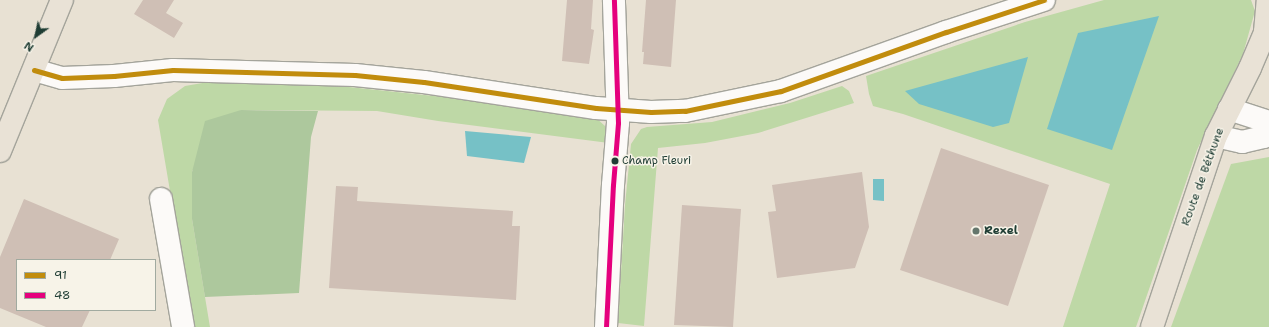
<!DOCTYPE html>
<html>
<head>
<meta charset="utf-8">
<style>
	body { margin:0 }
	#map { position:relative; width:1269px; height:327px; overflow:hidden; background:#e8e1d3; font-family:"Shantell Sans",sans-serif }
	div>[style] { position:absolute }
	.green>* { inset:0; background:#bed8a6 }
	.forest>* { inset:0; background:#adc89d }
	.water>* { inset:0; background:#76c1c6 }
	.building>* { inset:0; background:#cfbfb5 }
	.roads { filter:drop-shadow(1px 0 #a4a49b) drop-shadow(-1px 0 #a4a49b) drop-shadow(0 1px #a4a49b) drop-shadow(0 -1px #a4a49b) }
	.minor>* { height:22px; margin:-11px; padding:0 11px; transform-origin:11px; border-radius:11px; background:#fcfaf8 }
	.major>* { height:22px; margin:-11px; padding:0 11px; transform-origin:11px; border-radius:11px; background:#e9e2d6 }
	.bus-1>* { height:5px; margin:-2.5px; padding:0 2.5px; transform-origin:2.5px; border-radius:2.5px; background:#c18c0d }
	.bus-2>* { height:5px; margin:-2.5px; padding:0 2.5px; transform-origin:2.5px; border-radius:2.5px; background:#e5007d }
	.dots>* { width:11px; height:11px; translate:-50% -50%; box-sizing:border-box; border:2px solid #f7f3e8; border-radius:50% }
	span { translate:-50% -50%; white-space:nowrap; text-align:center; line-height:1.15; -webkit-text-stroke:3px #f7f3e8; paint-order:stroke }
	.bus-label { font-size:11px; color:#1f3d34 }
	.left { translate:0 -50%; text-align:left }
	.street-label { font-size:12px; color:#1f3d34 }
	.poi-label { font-size:12px; color:#1f3d34; font-weight:700 }
	.legend { position:absolute; left:16px; top:259px; width:140px; height:52px; box-sizing:border-box; background:#f7f3e8; border:1px solid #a1aaa0; margin:0; padding:5px 7px; list-style:none; font-size:12px; color:#1f3d34 }
	.legend li { display:flex; align-items:center; gap:8px; height:20px }
	.legend b { width:20px; border:1px solid #a1aaa0 }
	.north { position:absolute; left:16px; top:16px; width:40px; height:40px; -webkit-text-stroke:3px #f7f3e8; paint-order:stroke; rotate:213deg; font-size:11px; font-weight:700; line-height:16px; text-align:center; color:#1f3d34 }
	.north::after { content:''; display:block; margin:auto; width:14px; height:18px; background:#1f3d34; clip-path:polygon(50% 0,100% 100%,50% 72%,0 100%) }
</style>
</head>
<body>
<div id="map">
	<div class="green">
		<div style="clip-path:polygon(1104px 0,1251px 0,1255px 11px,1243px 54px,1197px 150px,1136px 327px,1063px 327px,1110px 184px,903px 114px,873px 106px,869px 94px,866px 76px,1025px 22px)"></div>
		<div style="clip-path:polygon(220px 80px,311px 83px,510px 104px,595px 117px,605px 126px,609px 143px,438px 121px,377px 111px,241px 110px,192px 171px,192px 219px,210px 327px,193px 327px,158px 120px,167px 99px,185px 86px)"></div>
		<div style="clip-path:polygon(842px 86px,849px 91px,854px 103px,758px 133px,705px 143px,658px 148px,644px 326px,618px 323px,625px 205px,631px 144px,641px 129px,647px 127px,712px 122px,790px 103px)"></div>
		<div style="clip-path:polygon(1269px 157px,1269px 327px,1171px 327px,1231px 164px)"></div>
	</div>
	<div class="forest">
		<div style="clip-path:polygon(241px 110px,318px 111px,311px 137px,299px 293px,205px 297px,192px 219px,192px 172px,205px 121px)"></div>
	</div>
	<div class="water">
		<div style="clip-path:polygon(1159px 16px,1112px 150px,1047px 129px,1078px 33px)"></div>
		<div style="clip-path:polygon(1028px 57px,1009px 123px,993px 127px,919px 104px,905px 91px)"></div>
		<div style="clip-path:polygon(465px 131px,531px 137px,524px 163px,467px 156px)"></div>
		<div style="clip-path:polygon(873px 179px,884px 179px,884px 201px,873px 200px)"></div>
	</div>
	<div class="building">
		<div style="clip-path:polygon(143px 0,174px 0,166px 13px,183px 23px,174px 38px,134px 14px)"></div>
		<div style="clip-path:polygon(567px 0,593px 0,591px 29px,594px 30px,589px 64px,562px 61px)"></div>
		<div style="clip-path:polygon(646px 0,676px 0,671px 67px,643px 64px,644px 52px,642px 52px)"></div>
		<div style="clip-path:polygon(941px 148px,1049px 185px,1008px 306px,900px 270px)"></div>
		<div style="clip-path:polygon(862px 172px,869px 227px,855px 268px,777px 278px,768px 212px,776px 211px,772px 185px)"></div>
		<div style="clip-path:polygon(336px 186px,358px 187px,357px 201px,513px 211px,512px 226px,520px 226px,516px 300px,329px 288px)"></div>
		<div style="clip-path:polygon(24px 199px,119px 239px,110px 260px,17px 260px,17px 310px,90px 310px,82px 327px,46px 327px,0 308px,0 257px)"></div>
		<div style="clip-path:polygon(682px 205px,741px 209px,733px 327px,674px 325px)"></div>
	</div>
	<div class="roads">
		<div class="minor">
			<div style="left:34px;top:70px;width:29px;rotate:16deg"></div>
			<div style="left:62px;top:78px;width:52px;rotate:-2.2deg"></div>
			<div style="left:114px;top:76px;width:59px;rotate:-5.8deg"></div>
			<div style="left:173px;top:70px;width:182px;rotate:1.6deg"></div>
			<div style="left:355px;top:75px;width:69px;rotate:5.8deg"></div>
			<div style="left:424px;top:82px;width:174px;rotate:8.6deg"></div>
			<div style="left:596px;top:108px;width:55px;rotate:4.2deg"></div>
			<div style="left:651px;top:112px;width:34px;rotate:-2deg"></div>
			<div style="left:685px;top:111px;width:98px;rotate:-11.8deg"></div>
			<div style="left:781px;top:91px;width:175px;rotate:-19.7deg"></div>
			<div style="left:946px;top:32px;width:103px;rotate:-18.1deg"></div>
			<div style="left:1229px;top:109px;width:42px;rotate:18deg"></div>
			<div style="left:1216px;top:136px;width:27px;rotate:13deg"></div>
			<div style="left:1242px;top:142px;width:22px;rotate:-13deg"></div>
			<div style="left:1263px;top:137px;width:9px;rotate:-49deg"></div>
			<div style="left:161px;top:199px;width:130px;rotate:80.2deg"></div>
			<div style="left:606px;top:327px;width:142px;rotate:-87.2deg"></div>
			<div style="left:613px;top:185px;width:62px;rotate:-85.4deg"></div>
			<div style="left:618px;top:123px;width:123px;rotate:-91.9deg"></div>
		</div>
		<div class="major">
			<div style="left:1265px;top:32px;width:32px;rotate:-85deg"></div>
			<div style="left:0;top:151px;width:163px;rotate:-67.7deg"></div>
			<div style="left:1152px;top:327px;width:201px;rotate:-71.5deg"></div>
			<div style="left:1216px;top:136px;width:76px;rotate:-63.4deg"></div>
			<div style="left:1250px;top:68px;width:39px;rotate:-67deg"></div>
			<div style="left:1265px;top:32px;width:7px;rotate:-56deg"></div>
		</div>
	</div>
	<div class="bus-1">
		<div style="left:34px;top:70px;width:29px;rotate:16deg"></div>
		<div style="left:62px;top:78px;width:52px;rotate:-2.2deg"></div>
		<div style="left:114px;top:76px;width:59px;rotate:-5.8deg"></div>
		<div style="left:173px;top:70px;width:182px;rotate:1.6deg"></div>
		<div style="left:355px;top:75px;width:69px;rotate:5.8deg"></div>
		<div style="left:424px;top:82px;width:174px;rotate:8.6deg"></div>
		<div style="left:596px;top:108px;width:55px;rotate:4.2deg"></div>
		<div style="left:651px;top:112px;width:34px;rotate:-2deg"></div>
		<div style="left:685px;top:111px;width:98px;rotate:-11.8deg"></div>
		<div style="left:781px;top:91px;width:175px;rotate:-19.7deg"></div>
		<div style="left:946px;top:32px;width:103px;rotate:-18.1deg"></div>
	</div>
	<div class="bus-2">
		<div style="left:606px;top:327px;width:142px;rotate:-87.2deg"></div>
		<div style="left:613px;top:185px;width:62px;rotate:-85.4deg"></div>
		<div style="left:618px;top:123px;width:123px;rotate:-91.9deg"></div>
	</div>
	<div class="dots">
		<div style="left:615px;top:161px;background:#1f3d34"></div>
		<div style="left:976px;top:231px;background:#65766c"></div>
	</div>
	<div class="bus-label">
		<span class="left" style="left:622px;top:161px">Champ Fleuri</span>
	</div>
	<div class="street-label">
		<span style="left:1203px;top:177px;rotate:-70deg">Route de Béthune</span>
	</div>
	<div class="poi-label">
		<span class="left" style="left:984px;top:231px">Rexel</span>
	</div>
	<ul class="legend">
	<li><b style="height:5px;background:#c18c0d"></b>91</li>
	<li><b style="height:5px;background:#e5007d"></b>48</li>
	</ul>
	<div class="north">N</div>
</div>
</body>
</html>
